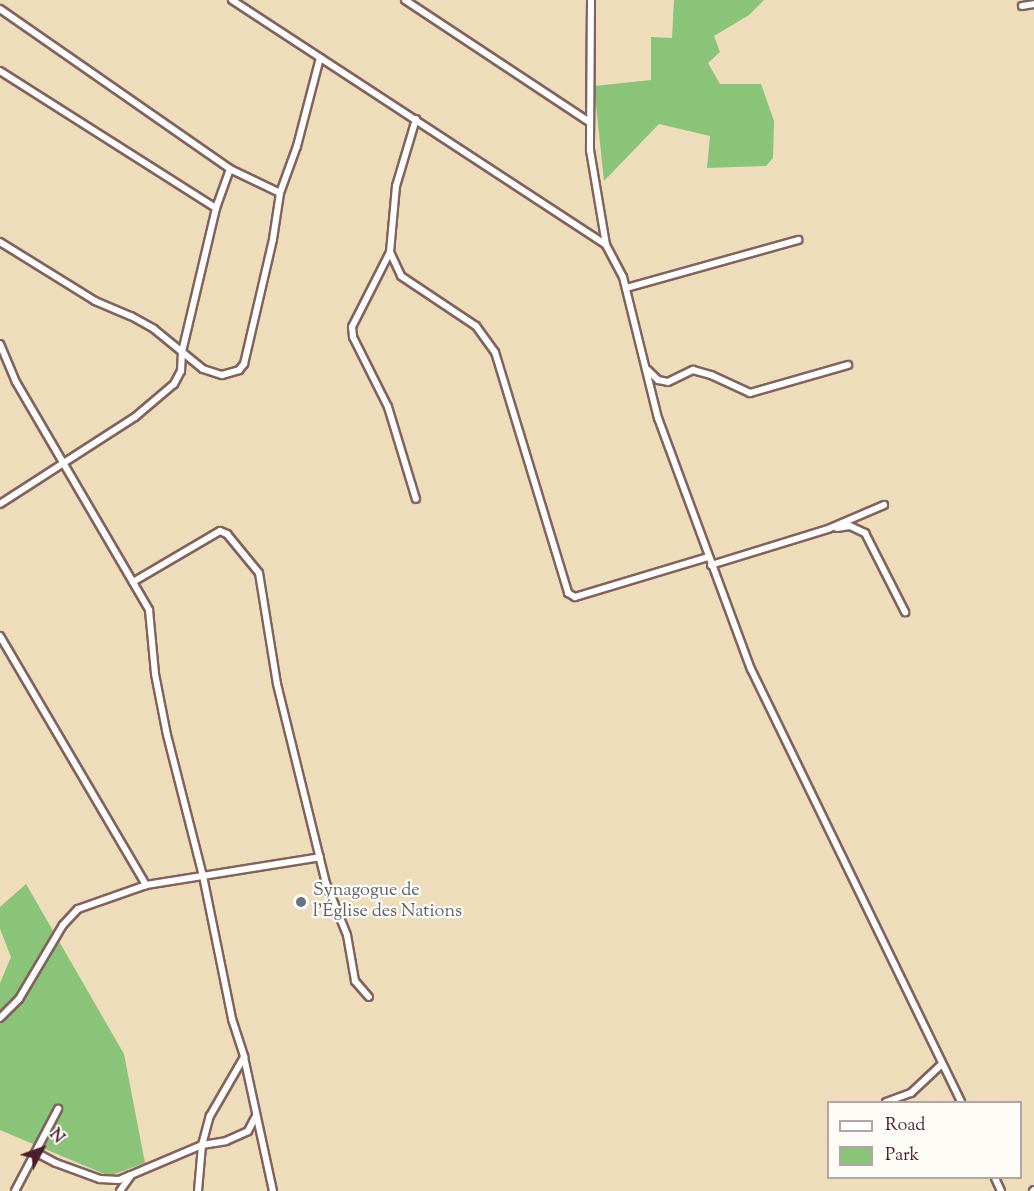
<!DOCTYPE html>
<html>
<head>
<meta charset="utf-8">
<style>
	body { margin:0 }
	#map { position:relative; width:1034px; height:1191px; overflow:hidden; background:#edb; font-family:"Sorts Mill Goudy",serif }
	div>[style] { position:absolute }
	.green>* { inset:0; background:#89c479 }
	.roads { filter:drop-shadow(2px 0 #83625d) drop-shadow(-2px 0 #83625d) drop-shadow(0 2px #83625d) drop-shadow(0 -2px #83625d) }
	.street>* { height:6px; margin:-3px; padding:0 3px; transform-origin:3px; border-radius:3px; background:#fff }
	.dots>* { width:16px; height:16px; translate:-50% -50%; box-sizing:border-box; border:3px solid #fdfcf7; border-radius:50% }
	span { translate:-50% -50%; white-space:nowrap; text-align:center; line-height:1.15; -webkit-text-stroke:4.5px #fdfcf7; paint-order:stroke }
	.worship-label { font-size:18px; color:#5b616d }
	.left { translate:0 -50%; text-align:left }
	.legend { position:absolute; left:827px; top:1101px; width:195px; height:78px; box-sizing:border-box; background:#fdfcf7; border:2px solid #b5a4a5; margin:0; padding:8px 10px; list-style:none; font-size:18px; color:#4a1f2b }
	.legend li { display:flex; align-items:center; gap:12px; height:30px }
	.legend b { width:30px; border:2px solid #b5a4a5 }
	.north { position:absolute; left:12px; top:1119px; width:60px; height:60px; -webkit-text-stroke:4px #fdfcf7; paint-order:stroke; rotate:49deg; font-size:16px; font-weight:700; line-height:24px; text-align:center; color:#4a1f2b }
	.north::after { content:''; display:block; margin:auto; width:21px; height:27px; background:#4a1f2b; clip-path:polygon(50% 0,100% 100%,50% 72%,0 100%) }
</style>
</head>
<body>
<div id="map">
	<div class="green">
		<div style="clip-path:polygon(674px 0,764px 0,749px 15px,714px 36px,720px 52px,708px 63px,720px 84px,761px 84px,774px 121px,773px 158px,766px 166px,707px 168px,710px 136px,659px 124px,604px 181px,594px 86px,651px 80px,651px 37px,672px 38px)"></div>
		<div style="clip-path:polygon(26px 884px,124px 1054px,145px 1163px,109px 1176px,0 1130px,0 983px,11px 957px,0 929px,0 907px)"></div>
	</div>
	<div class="roads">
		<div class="street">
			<div style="left:232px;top:0;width:447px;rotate:33.2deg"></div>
			<div style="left:405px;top:0;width:219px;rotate:33.5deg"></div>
			<div style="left:591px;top:0;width:150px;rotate:90.4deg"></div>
			<div style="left:590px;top:150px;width:96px;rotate:80.4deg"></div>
			<div style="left:606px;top:245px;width:36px;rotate:62deg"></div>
			<div style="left:623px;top:277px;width:145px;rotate:76.1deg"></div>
			<div style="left:658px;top:418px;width:268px;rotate:69.7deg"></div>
			<div style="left:751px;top:669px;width:481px;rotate:64.1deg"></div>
			<div style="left:1022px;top:6px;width:12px;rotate:-9deg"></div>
			<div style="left:0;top:9px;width:280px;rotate:34.8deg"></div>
			<div style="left:230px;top:169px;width:55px;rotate:25.6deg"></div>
			<div style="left:0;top:71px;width:256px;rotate:32.4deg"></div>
			<div style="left:416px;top:119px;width:70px;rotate:106.6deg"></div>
			<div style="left:396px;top:186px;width:66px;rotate:95.2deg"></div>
			<div style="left:390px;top:252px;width:26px;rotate:65deg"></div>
			<div style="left:401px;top:276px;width:90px;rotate:33.7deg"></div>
			<div style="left:476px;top:326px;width:32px;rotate:54deg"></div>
			<div style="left:495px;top:352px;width:252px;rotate:73.1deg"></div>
			<div style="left:568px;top:593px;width:8px;rotate:30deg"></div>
			<div style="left:575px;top:597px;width:139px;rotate:-16.7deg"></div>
			<div style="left:0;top:242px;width:112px;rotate:31.8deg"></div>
			<div style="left:95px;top:301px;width:39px;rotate:23deg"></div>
			<div style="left:131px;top:316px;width:26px;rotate:29deg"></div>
			<div style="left:154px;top:329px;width:63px;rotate:39.2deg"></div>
			<div style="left:203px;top:369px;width:20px;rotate:18deg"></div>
			<div style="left:222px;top:375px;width:18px;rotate:-16deg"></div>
			<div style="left:239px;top:370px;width:8px;rotate:-50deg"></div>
			<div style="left:244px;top:364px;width:128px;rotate:-76.9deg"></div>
			<div style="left:273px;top:239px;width:47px;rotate:-81.3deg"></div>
			<div style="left:280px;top:193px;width:50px;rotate:-70.1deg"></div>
			<div style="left:297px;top:146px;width:91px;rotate:-75.4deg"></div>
			<div style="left:390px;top:252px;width:84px;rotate:116.9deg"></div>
			<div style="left:352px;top:327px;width:10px;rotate:84deg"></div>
			<div style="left:353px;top:337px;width:78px;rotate:63.4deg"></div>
			<div style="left:388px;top:407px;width:96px;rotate:73.1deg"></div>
			<div style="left:626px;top:288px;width:179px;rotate:-15.6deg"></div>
			<div style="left:0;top:344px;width:41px;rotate:67.2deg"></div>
			<div style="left:16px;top:382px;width:264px;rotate:59.7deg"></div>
			<div style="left:149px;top:610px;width:64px;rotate:84.6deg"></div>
			<div style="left:155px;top:674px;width:62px;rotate:78.9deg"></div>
			<div style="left:167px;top:735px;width:146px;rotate:75.7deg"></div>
			<div style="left:203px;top:876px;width:146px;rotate:78.5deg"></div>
			<div style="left:232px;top:1019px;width:40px;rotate:72deg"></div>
			<div style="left:244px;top:1057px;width:137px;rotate:77.8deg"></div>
			<div style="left:648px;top:370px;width:14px;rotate:45deg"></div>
			<div style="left:658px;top:380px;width:10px;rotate:11deg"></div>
			<div style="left:668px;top:382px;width:28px;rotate:-26deg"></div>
			<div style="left:693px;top:370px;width:19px;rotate:16deg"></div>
			<div style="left:711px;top:375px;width:43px;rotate:24.8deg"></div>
			<div style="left:750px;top:393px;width:102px;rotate:-15.9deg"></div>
			<div style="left:0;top:504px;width:161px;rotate:-32.8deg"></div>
			<div style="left:135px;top:417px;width:51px;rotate:-40.2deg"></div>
			<div style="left:174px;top:384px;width:15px;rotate:-62deg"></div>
			<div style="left:181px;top:371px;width:19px;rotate:-87deg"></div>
			<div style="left:182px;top:352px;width:148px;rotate:-76.7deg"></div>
			<div style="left:216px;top:208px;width:41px;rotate:-70.3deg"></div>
			<div style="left:837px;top:528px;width:13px;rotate:-9deg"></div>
			<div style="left:850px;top:526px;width:17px;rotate:25deg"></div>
			<div style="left:865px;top:533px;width:89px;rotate:63.1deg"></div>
			<div style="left:711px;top:565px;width:122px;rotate:-17.1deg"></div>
			<div style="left:828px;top:529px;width:61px;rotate:-23.2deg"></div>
			<div style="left:133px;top:582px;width:101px;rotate:-30.4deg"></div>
			<div style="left:220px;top:531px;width:8px;rotate:23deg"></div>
			<div style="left:227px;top:534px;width:50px;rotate:50.6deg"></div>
			<div style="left:259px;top:573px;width:112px;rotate:80.8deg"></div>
			<div style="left:277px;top:684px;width:205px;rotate:76.2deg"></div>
			<div style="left:326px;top:883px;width:56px;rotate:68deg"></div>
			<div style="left:347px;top:935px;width:47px;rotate:80.1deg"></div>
			<div style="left:355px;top:981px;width:21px;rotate:49deg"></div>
			<div style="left:0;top:636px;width:289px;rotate:59.6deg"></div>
			<div style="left:0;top:1018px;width:27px;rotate:-45deg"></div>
			<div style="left:19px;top:999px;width:86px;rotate:-59.3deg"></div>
			<div style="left:63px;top:925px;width:22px;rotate:-47deg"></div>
			<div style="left:78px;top:909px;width:72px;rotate:-19.4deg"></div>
			<div style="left:146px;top:885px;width:176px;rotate:-9.1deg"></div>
			<div style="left:886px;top:1102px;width:27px;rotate:-20deg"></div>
			<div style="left:911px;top:1093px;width:42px;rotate:-43.1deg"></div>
			<div style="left:37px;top:1153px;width:21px;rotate:28deg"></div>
			<div style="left:56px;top:1163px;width:47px;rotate:20deg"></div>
			<div style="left:100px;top:1179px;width:19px;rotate:3deg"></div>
			<div style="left:119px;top:1180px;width:12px;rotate:-24deg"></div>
			<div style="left:995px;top:1178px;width:14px;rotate:65deg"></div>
			<div style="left:15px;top:1191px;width:93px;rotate:-62.3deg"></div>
			<div style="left:120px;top:1191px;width:19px;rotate:-55deg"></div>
			<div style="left:131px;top:1175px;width:77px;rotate:-22.9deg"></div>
			<div style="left:202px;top:1145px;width:24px;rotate:-9deg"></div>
			<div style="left:226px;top:1141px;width:24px;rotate:-24deg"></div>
			<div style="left:248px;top:1131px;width:17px;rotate:-62deg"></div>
			<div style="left:198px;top:1191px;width:46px;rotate:-85deg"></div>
			<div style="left:202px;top:1145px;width:30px;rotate:-75deg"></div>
			<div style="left:210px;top:1116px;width:68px;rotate:-60deg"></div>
			<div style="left:1033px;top:1191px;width:1px;rotate:-45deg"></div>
		</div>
	</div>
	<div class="dots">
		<div style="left:301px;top:902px;background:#6b7280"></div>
	</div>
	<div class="worship-label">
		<span class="left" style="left:313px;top:902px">Synagogue de<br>l'Église des Nations</span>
	</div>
	<ul class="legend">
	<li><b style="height:8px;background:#fff"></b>Road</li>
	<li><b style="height:16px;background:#89c479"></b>Park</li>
	</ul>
	<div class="north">N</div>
</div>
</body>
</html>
